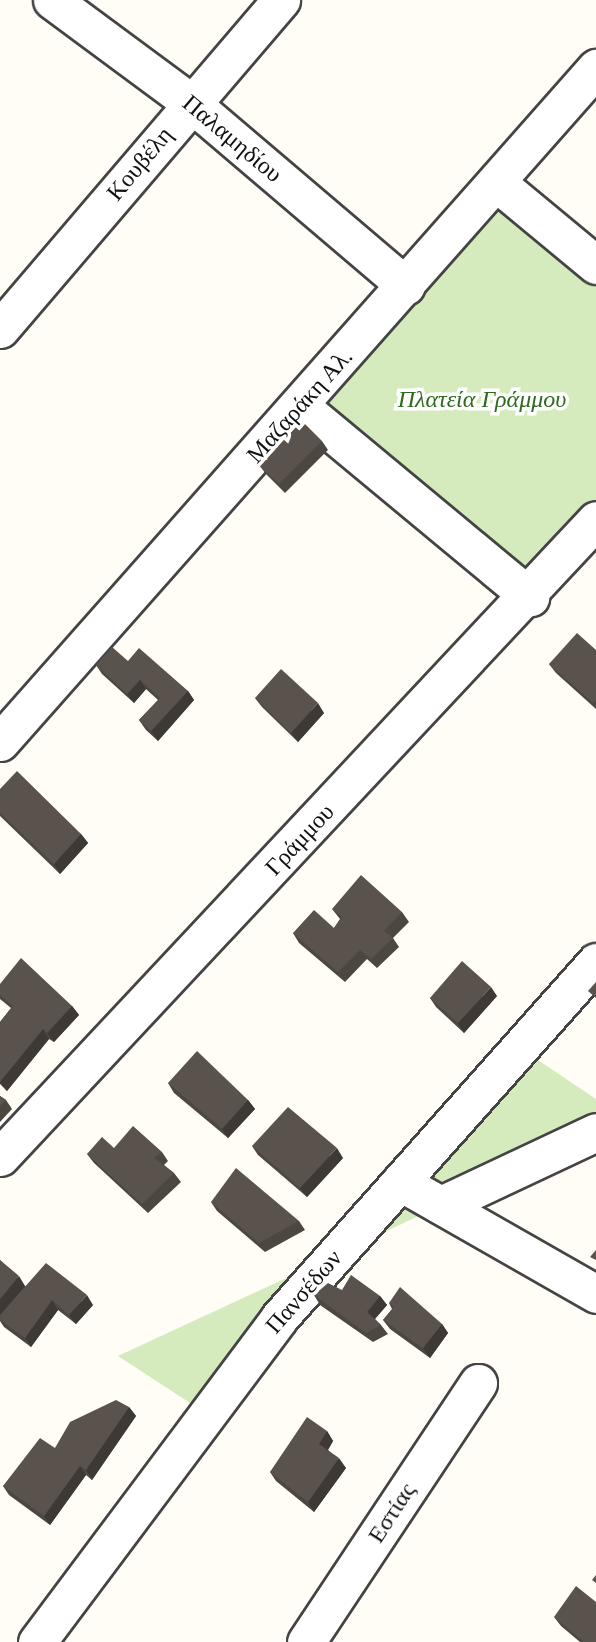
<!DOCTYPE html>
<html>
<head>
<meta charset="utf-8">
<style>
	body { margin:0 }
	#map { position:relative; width:596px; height:1642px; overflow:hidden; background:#fffdf5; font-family:Georgia,serif }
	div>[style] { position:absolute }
	.green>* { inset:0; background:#d5ebbd }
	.roads { filter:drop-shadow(2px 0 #444) drop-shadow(-2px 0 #444) drop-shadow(0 2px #444) drop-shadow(0 -2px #444) }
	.minor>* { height:37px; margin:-18.5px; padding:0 18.5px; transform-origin:18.5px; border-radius:18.5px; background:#fff }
	.wall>* { inset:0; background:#4d4742 }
	.shaded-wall>* { inset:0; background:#3f3936 }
	.building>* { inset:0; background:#5a524d }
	span { translate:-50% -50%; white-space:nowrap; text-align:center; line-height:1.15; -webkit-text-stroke:7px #fff; paint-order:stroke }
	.street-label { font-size:24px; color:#111 }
	.park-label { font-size:24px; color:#2f6b1f; font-style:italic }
</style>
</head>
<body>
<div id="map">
	<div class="green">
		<div style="clip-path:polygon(505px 202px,596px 272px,596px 520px,530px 597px,318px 407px)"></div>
		<div style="clip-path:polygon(520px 1048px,596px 1099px,596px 1132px,336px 1255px,207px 1414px,118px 1356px,336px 1255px)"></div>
	</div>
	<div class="roads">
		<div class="minor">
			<div style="left:52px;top:0;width:173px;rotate:36.5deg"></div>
			<div style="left:191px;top:103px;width:282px;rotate:40.4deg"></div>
			<div style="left:496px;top:182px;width:130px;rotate:39.7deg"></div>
			<div style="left:0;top:329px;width:433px;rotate:-49.5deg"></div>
			<div style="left:301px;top:407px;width:298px;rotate:39.7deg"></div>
			<div style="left:0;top:742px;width:900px;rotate:-48.51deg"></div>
			<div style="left:0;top:1157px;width:872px;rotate:-46.9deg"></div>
			<div style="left:400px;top:1182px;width:226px;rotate:29.7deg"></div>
			<div style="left:441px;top:1205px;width:171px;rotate:-25.2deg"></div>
			<div style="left:37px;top:1642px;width:404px;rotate:-53.2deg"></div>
			<div style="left:279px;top:1318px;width:477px;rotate:-48.3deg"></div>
			<div style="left:306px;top:1642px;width:311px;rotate:-56.4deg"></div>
		</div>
	</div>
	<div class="wall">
		<div style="clip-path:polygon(322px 441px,328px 450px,285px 493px,266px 474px,259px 465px)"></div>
		<div style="clip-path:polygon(596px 650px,596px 709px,556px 673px,549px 664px)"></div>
		<div style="clip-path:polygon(128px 661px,188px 691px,194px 700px,158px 741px,146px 730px,139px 720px,158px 700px,146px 689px,134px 703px,102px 674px,96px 665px)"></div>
		<div style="clip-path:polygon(255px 698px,324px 713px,298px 742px,262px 707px)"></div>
		<div style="clip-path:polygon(0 789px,81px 834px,88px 843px,60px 874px,0 816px)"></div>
		<div style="clip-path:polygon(332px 909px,402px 912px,409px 922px,393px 938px,399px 947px,377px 968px,367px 959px,345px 982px,299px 943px,293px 933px,334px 928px,340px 919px)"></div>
		<div style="clip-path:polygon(0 984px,72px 1006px,79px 1015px,54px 1042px,49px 1039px,7px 1091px,0 1084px,0 1022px,11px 1008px,0 999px)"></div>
		<div style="clip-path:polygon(497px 996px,464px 1033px,436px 1007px,430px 998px)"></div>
		<div style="clip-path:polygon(168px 1083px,248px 1100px,255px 1109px,228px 1138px,174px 1093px)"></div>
		<div style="clip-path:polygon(0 1096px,6px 1100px,12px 1109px,0 1122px)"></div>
		<div style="clip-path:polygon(252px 1146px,343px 1158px,307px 1197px,258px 1155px)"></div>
		<div style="clip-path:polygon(114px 1148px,162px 1152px,168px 1161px,164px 1165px,174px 1173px,181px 1182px,148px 1213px,94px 1163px,87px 1154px)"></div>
		<div style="clip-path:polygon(211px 1202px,299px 1221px,305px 1230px,265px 1252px,217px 1211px)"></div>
		<div style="clip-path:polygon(0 1260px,25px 1286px,93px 1305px,76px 1324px,58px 1310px,31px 1347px,4px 1327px,0 1321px)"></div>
		<div style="clip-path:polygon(342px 1290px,380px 1296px,387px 1305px,375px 1319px,381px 1325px,388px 1334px,373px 1342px,320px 1305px,314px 1295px)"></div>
		<div style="clip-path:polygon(389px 1303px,442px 1324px,448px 1333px,430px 1358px,390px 1329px,383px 1320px,392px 1309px)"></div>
		<div style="clip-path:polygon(129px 1407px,136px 1416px,92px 1480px,86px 1475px,50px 1525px,9px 1495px,3px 1486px,55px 1448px)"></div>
		<div style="clip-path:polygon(327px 1431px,333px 1441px,328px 1450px,346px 1468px,314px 1512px,276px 1481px,270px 1472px)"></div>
		<div style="clip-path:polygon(554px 1617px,596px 1642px,580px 1642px,561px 1626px)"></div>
	</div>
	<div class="shaded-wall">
		<div style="clip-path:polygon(140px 680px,146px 689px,134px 703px,127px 694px)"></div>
		<div style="clip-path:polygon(188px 691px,194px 700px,158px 741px,151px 731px)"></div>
		<div style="clip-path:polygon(318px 703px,324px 713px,298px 742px,291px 733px)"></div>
		<div style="clip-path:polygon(81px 834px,88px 843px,60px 874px,54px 864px)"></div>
		<div style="clip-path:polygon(491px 987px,497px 996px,464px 1033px,458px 1023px)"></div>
		<div style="clip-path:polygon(72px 1006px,79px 1015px,54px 1042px,47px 1033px)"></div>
		<div style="clip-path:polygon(43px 1029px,49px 1039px,7px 1091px,0 1082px)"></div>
		<div style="clip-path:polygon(248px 1100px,255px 1109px,228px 1138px,222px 1129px)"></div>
		<div style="clip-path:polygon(337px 1148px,343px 1158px,307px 1197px,300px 1188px)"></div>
		<div style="clip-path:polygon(19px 1276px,25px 1286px,0 1316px,0 1299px)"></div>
		<div style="clip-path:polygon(87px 1295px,93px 1305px,76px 1324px,69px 1315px)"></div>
		<div style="clip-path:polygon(380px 1296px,387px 1305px,373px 1321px,367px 1312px)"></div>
		<div style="clip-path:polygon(52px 1300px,58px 1310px,31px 1347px,25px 1338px)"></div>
		<div style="clip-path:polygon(442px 1324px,448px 1333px,430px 1358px,423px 1348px)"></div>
		<div style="clip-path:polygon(129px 1407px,136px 1416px,92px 1480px,86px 1470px)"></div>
		<div style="clip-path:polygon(327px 1431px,333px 1441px,326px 1453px,319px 1444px)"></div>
		<div style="clip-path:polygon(339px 1458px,346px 1468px,314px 1512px,308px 1502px)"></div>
		<div style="clip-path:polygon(80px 1466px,86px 1475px,50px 1525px,44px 1516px)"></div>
	</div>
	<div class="building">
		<div style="clip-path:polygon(302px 421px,322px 441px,279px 484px,259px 465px)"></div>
		<div style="clip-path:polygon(577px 633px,596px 650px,596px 700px,593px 703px,549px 664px)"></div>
		<div style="clip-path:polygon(112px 647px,128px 661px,139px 648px,188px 691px,151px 731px,139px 720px,160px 698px,140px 680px,127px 694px,96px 665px)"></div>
		<div style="clip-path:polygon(281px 669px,318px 703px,291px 733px,255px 698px)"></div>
		<div style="clip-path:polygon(17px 771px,81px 834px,54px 864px,0 813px,0 789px)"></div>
		<div style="clip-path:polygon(361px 875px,402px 912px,384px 931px,393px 938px,371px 959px,360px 950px,338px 972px,293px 933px,314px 910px,334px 928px,342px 917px,332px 909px)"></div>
		<div style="clip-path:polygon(21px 958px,72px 1006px,47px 1033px,43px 1029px,0 1082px,0 1022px,13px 1006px,0 995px,0 984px)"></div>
		<div style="clip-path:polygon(462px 961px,491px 987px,458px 1023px,430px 998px)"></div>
		<div style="clip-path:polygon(596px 982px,596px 998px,588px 991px)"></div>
		<div style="clip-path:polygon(197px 1051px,248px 1100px,222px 1129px,168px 1083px)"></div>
		<div style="clip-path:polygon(0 1096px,6px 1100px,0 1106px)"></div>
		<div style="clip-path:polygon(288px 1107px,337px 1148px,300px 1188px,252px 1146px)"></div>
		<div style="clip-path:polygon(133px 1126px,162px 1152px,154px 1158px,174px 1173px,142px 1204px,87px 1154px,102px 1137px,114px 1148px)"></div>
		<div style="clip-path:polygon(236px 1168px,299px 1221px,259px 1243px,211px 1202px)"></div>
		<div style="clip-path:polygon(596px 1250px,596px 1260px,590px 1257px)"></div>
		<div style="clip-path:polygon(0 1260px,19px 1276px,0 1299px)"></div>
		<div style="clip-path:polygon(46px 1263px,87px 1295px,69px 1315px,52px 1300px,25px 1338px,0 1320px,0 1315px)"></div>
		<div style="clip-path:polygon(351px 1275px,380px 1296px,367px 1312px,381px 1325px,366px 1333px,314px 1295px,328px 1283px,342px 1290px)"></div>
		<div style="clip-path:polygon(400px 1287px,442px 1324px,423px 1348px,383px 1320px,394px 1307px,389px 1303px)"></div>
		<div style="clip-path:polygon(116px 1400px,129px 1407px,86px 1470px,80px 1466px,44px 1516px,3px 1486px,40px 1438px,55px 1448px,70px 1422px)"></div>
		<div style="clip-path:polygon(307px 1417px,327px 1431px,319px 1444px,339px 1458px,308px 1502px,270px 1472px)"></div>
		<div style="clip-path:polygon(596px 1575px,596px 1583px,592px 1580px)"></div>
		<div style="clip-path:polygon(576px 1586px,596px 1602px,596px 1642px,584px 1642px,554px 1617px)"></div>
	</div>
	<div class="street-label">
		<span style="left:232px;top:139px;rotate:40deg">Παλαμηδίου</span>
		<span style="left:140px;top:164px;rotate:-50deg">Κουβέλη</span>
		<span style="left:300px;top:406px;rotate:-48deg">Μαζαράκη Αλ.</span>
		<span style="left:300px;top:840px;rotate:-47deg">Γράμμου</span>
		<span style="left:304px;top:1292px;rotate:-49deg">Πανσέδων</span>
		<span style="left:392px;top:1513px;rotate:-57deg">Εστίας</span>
	</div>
	<div class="park-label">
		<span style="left:482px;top:400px">Πλατεία Γράμμου</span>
	</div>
</div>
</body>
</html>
